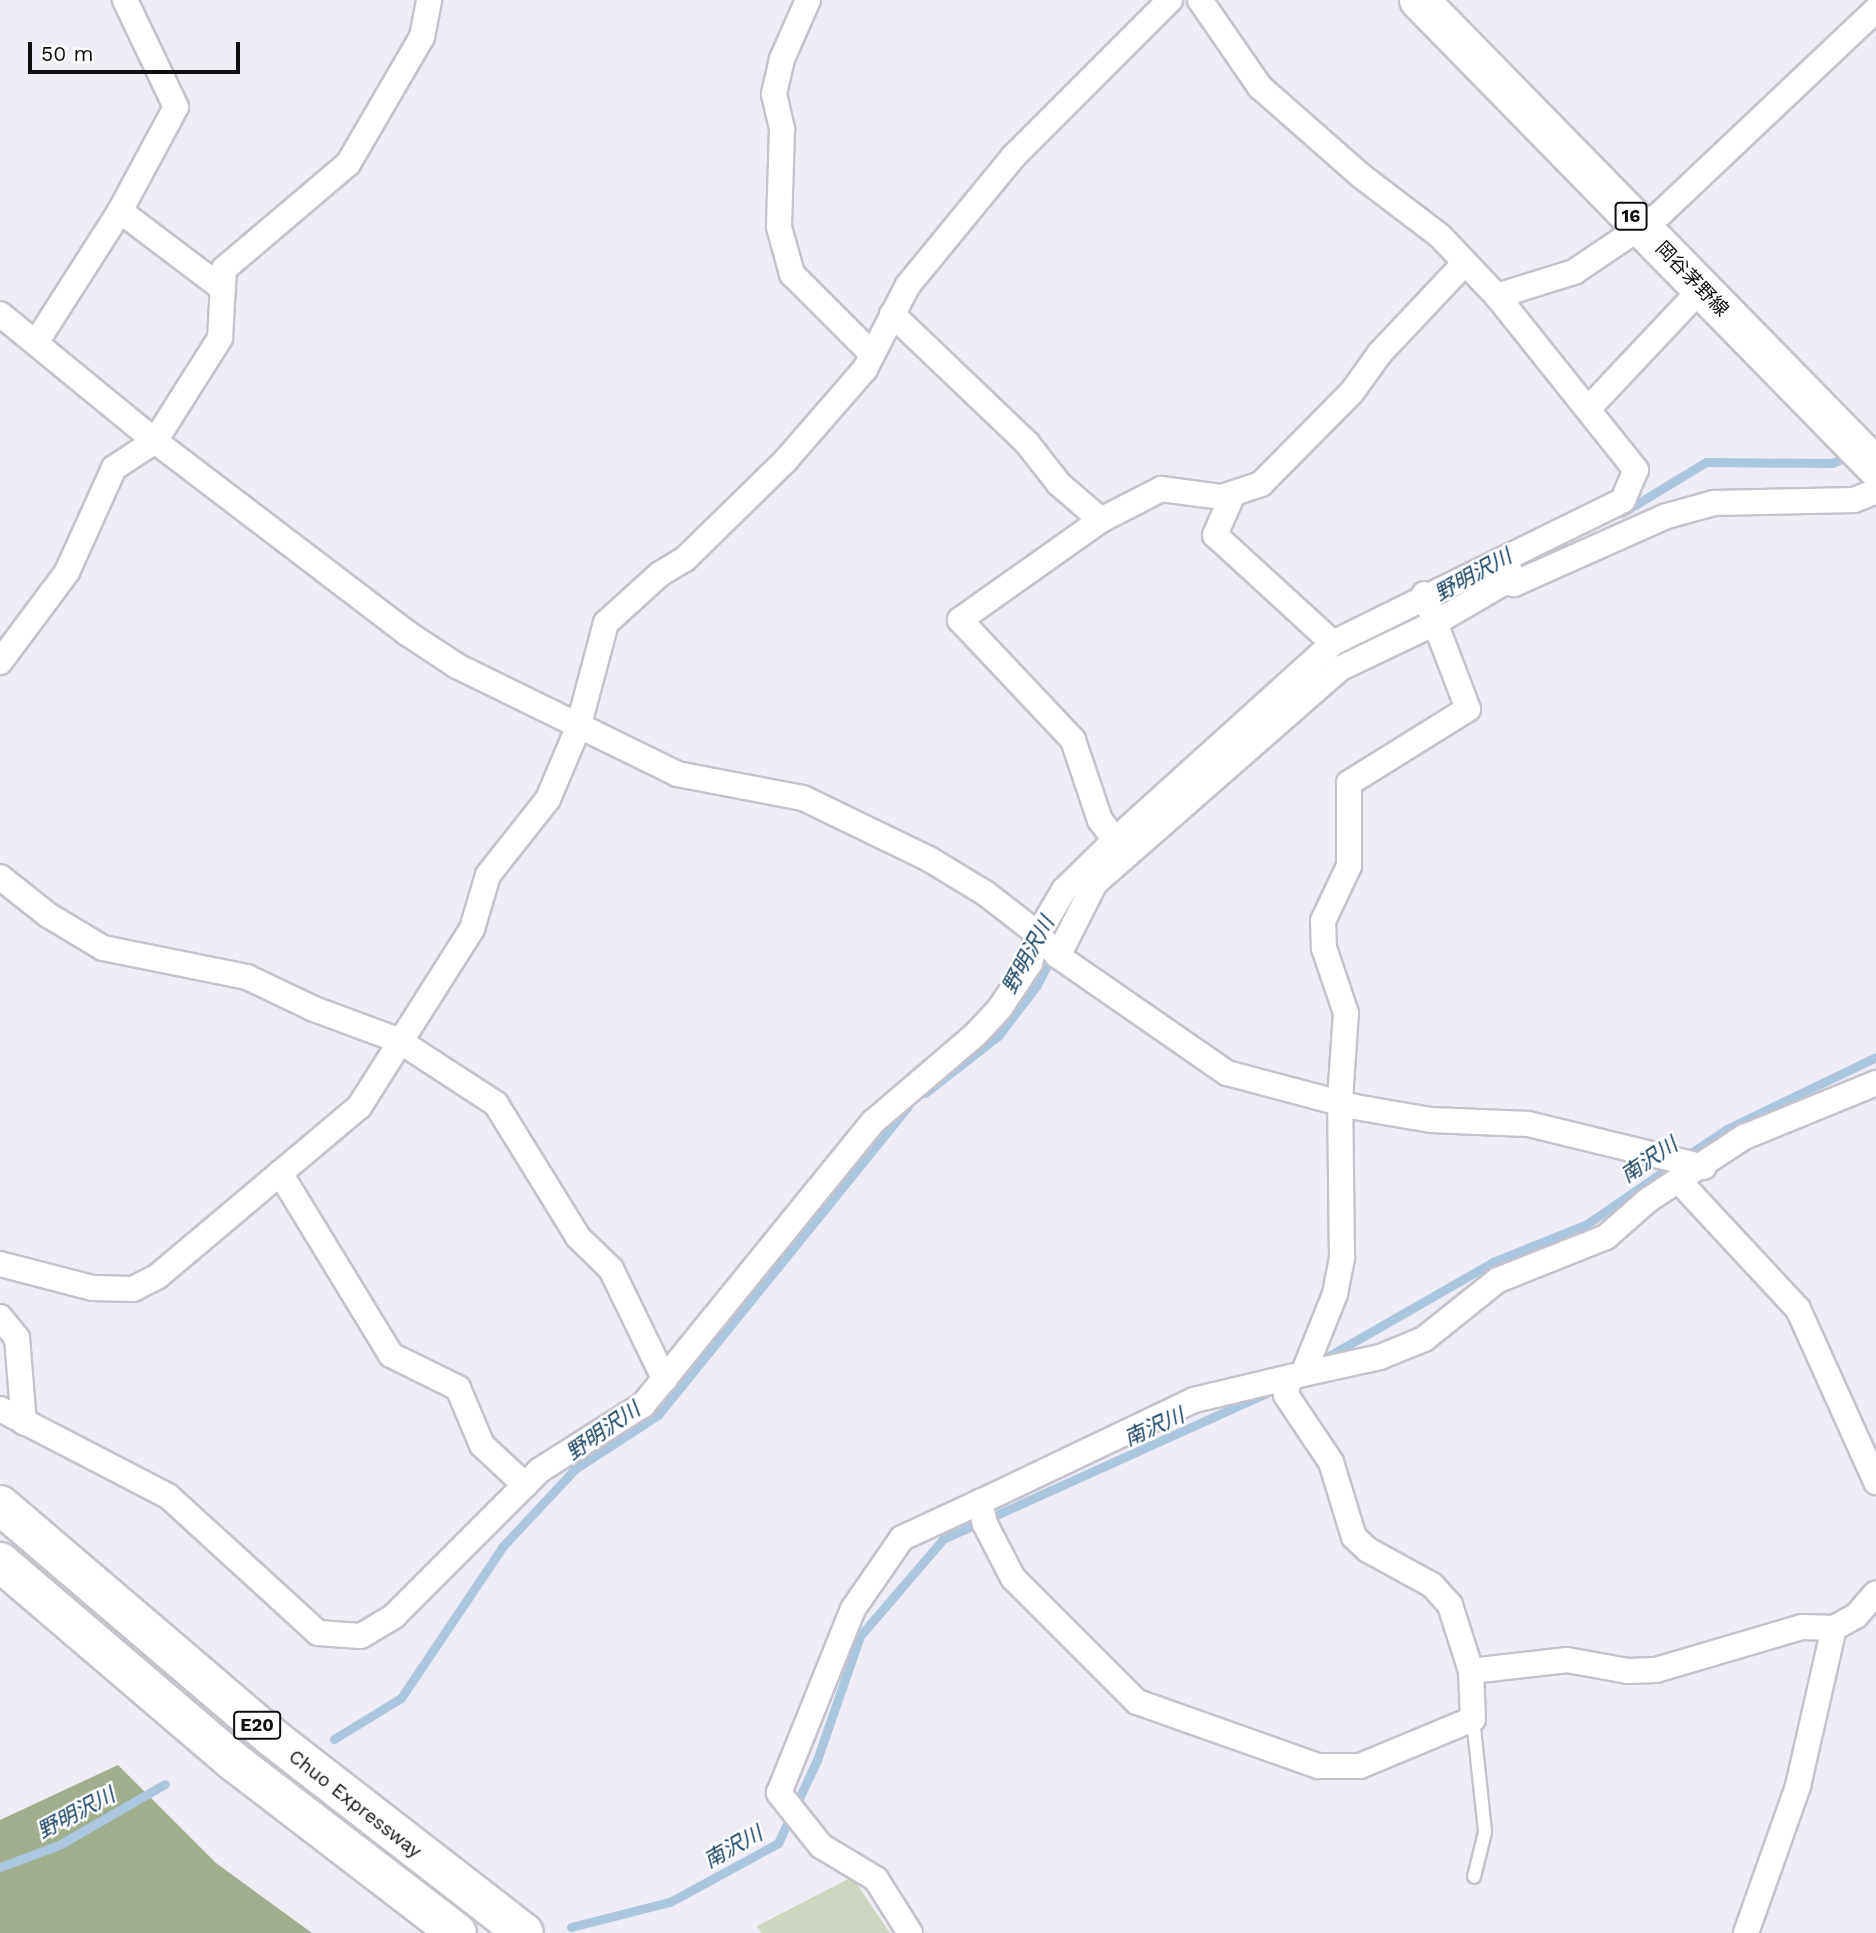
<!DOCTYPE html>
<html>
<head>
<meta charset="utf-8">
<style>
	body { margin:0 }
	#map { position:relative; width:1876px; height:1933px; overflow:hidden; background:#efecf5; font-family:"Work Sans","Noto Sans JP",sans-serif }
	div>[style] { position:absolute }
	.green>* { inset:0; background:#cdd7c0 }
	.forest>* { inset:0; background:#a0ad8e }
	.stream>* { height:9px; margin:-4.5px; padding:0 4.5px; transform-origin:4.5px; border-radius:4.5px; background:#abc6df }
	.roads { filter:drop-shadow(2px 0 #c6c2cc) drop-shadow(-2px 0 #c6c2cc) drop-shadow(0 2px #c6c2cc) drop-shadow(0 -2px #c6c2cc) }
	.lane>* { height:12px; margin:-6px; padding:0 6px; transform-origin:6px; border-radius:6px; background:#fff }
	.street>* { height:24px; margin:-12px; padding:0 12px; transform-origin:12px; border-radius:12px; background:#fff }
	.primary>* { height:38px; margin:-19px; padding:0 19px; transform-origin:19px; border-radius:19px; background:#fff }
	.highway>* { height:38px; margin:-19px; padding:0 19px; transform-origin:19px; border-radius:19px; background:#fff }
	span { translate:-50% -50%; white-space:nowrap; text-align:center; line-height:1.15; -webkit-text-stroke:5px #fff; paint-order:stroke }
	.shield-label span { padding:2px 5px; background:#fff; border:2px solid; border-radius:5px; -webkit-text-stroke-width:0 }
	.shield-label { font-size:18px; color:#0e0d10; font-weight:700 }
	.street-label { font-size:19px; color:#0e0d10 }
	.water-label { font-size:21px; color:#133e60; font-style:italic }
	.scale { position:absolute; left:28px; top:42px; width:212px; height:32px; box-sizing:border-box; border:4px solid #0e0d10; border-top:0; padding-left:9px; font-size:21px; line-height:24px; white-space:nowrap; color:#0e0d10; -webkit-text-stroke:5px #fff; paint-order:stroke }
</style>
</head>
<body>
<div id="map">
	<div class="green">
		<div style="clip-path:polygon(852px 1877px,890px 1933px,762px 1933px,757px 1926px)"></div>
	</div>
	<div class="forest">
		<div style="clip-path:polygon(118px 1765px,216px 1863px,312px 1933px,0 1933px,0 1820px)"></div>
	</div>
	<div class="stream">
		<div style="left:1622px;top:513px;width:98px;rotate:-31.3deg"></div>
		<div style="left:1706px;top:462px;width:126px;rotate:0.5deg"></div>
		<div style="left:1832px;top:463px;width:21px;rotate:-23deg"></div>
		<div style="left:1518px;top:571px;width:49px;rotate:-31.8deg"></div>
		<div style="left:925px;top:1093px;width:93px;rotate:-38deg"></div>
		<div style="left:998px;top:1036px;width:64px;rotate:-52.6deg"></div>
		<div style="left:1037px;top:985px;width:35px;rotate:-63deg"></div>
		<div style="left:1685px;top:1157px;width:50px;rotate:-33.7deg"></div>
		<div style="left:1727px;top:1129px;width:165px;rotate:-25.8deg"></div>
		<div style="left:1322px;top:1360px;width:197px;rotate:-29.8deg"></div>
		<div style="left:1493px;top:1262px;width:101px;rotate:-22deg"></div>
		<div style="left:1587px;top:1224px;width:104px;rotate:-34.5deg"></div>
		<div style="left:334px;top:1739px;width:79px;rotate:-31.5deg"></div>
		<div style="left:401px;top:1698px;width:183px;rotate:-56.1deg"></div>
		<div style="left:503px;top:1546px;width:105px;rotate:-46.9deg"></div>
		<div style="left:575px;top:1469px;width:99px;rotate:-33deg"></div>
		<div style="left:658px;top:1415px;width:397px;rotate:-51deg"></div>
		<div style="left:0;top:1867px;width:63px;rotate:-20.4deg"></div>
		<div style="left:59px;top:1845px;width:122px;rotate:-29.9deg"></div>
		<div style="left:571px;top:1927px;width:102px;rotate:-14.2deg"></div>
		<div style="left:670px;top:1902px;width:123px;rotate:-28.6deg"></div>
		<div style="left:778px;top:1843px;width:92px;rotate:-64.8deg"></div>
		<div style="left:817px;top:1760px;width:131px;rotate:-70.9deg"></div>
		<div style="left:860px;top:1636px;width:128px;rotate:-49.4deg"></div>
		<div style="left:943px;top:1539px;width:357px;rotate:-24.3deg"></div>
	</div>
	<div class="roads">
		<div class="lane">
			<div style="left:1473px;top:1719px;width:114px;rotate:83.9deg"></div>
			<div style="left:1485px;top:1832px;width:46px;rotate:103.7deg"></div>
		</div>
		<div class="street">
			<div style="left:808px;top:0;width:64px;rotate:113.8deg"></div>
			<div style="left:782px;top:59px;width:36px;rotate:103deg"></div>
			<div style="left:774px;top:94px;width:37px;rotate:77deg"></div>
			<div style="left:782px;top:130px;width:97px;rotate:91.8deg"></div>
			<div style="left:779px;top:227px;width:49px;rotate:74.5deg"></div>
			<div style="left:792px;top:274px;width:112px;rotate:45deg"></div>
			<div style="left:1200px;top:0;width:106px;rotate:55.4deg"></div>
			<div style="left:1260px;top:87px;width:133px;rotate:41.3deg"></div>
			<div style="left:1360px;top:175px;width:101px;rotate:37.3deg"></div>
			<div style="left:1440px;top:236px;width:83px;rotate:46.5deg"></div>
			<div style="left:120px;top:211px;width:129px;rotate:37.1deg"></div>
			<div style="left:0;top:314px;width:200px;rotate:39.3deg"></div>
			<div style="left:155px;top:441px;width:317px;rotate:37.3deg"></div>
			<div style="left:407px;top:633px;width:60px;rotate:33.4deg"></div>
			<div style="left:457px;top:666px;width:245px;rotate:26.1deg"></div>
			<div style="left:677px;top:774px;width:128px;rotate:10.8deg"></div>
			<div style="left:803px;top:798px;width:140px;rotate:25.8deg"></div>
			<div style="left:929px;top:859px;width:66px;rotate:31.3deg"></div>
			<div style="left:985px;top:893px;width:67px;rotate:37.7deg"></div>
			<div style="left:1038px;top:934px;width:30px;rotate:48deg"></div>
			<div style="left:1058px;top:956px;width:206px;rotate:34.7deg"></div>
			<div style="left:1227px;top:1073px;width:132px;rotate:14.9deg"></div>
			<div style="left:1355px;top:1107px;width:77px;rotate:9.7deg"></div>
			<div style="left:1431px;top:1120px;width:97px;rotate:2.4deg"></div>
			<div style="left:1528px;top:1124px;width:181px;rotate:13.7deg"></div>
			<div style="left:892px;top:314px;width:187px;rotate:43.7deg"></div>
			<div style="left:1027px;top:443px;width:52px;rotate:52deg"></div>
			<div style="left:1059px;top:484px;width:55px;rotate:40.6deg"></div>
			<div style="left:1101px;top:520px;width:68px;rotate:-27.3deg"></div>
			<div style="left:1161px;top:489px;width:62px;rotate:7.5deg"></div>
			<div style="left:1222px;top:497px;width:41px;rotate:-18.4deg"></div>
			<div style="left:1261px;top:484px;width:129px;rotate:-45.3deg"></div>
			<div style="left:1352px;top:392px;width:48px;rotate:-54.3deg"></div>
			<div style="left:1380px;top:353px;width:121px;rotate:-46.7deg"></div>
			<div style="left:37px;top:341px;width:154px;rotate:-57.4deg"></div>
			<div style="left:120px;top:211px;width:118px;rotate:-61.7deg"></div>
			<div style="left:176px;top:107px;width:119px;rotate:-115.5deg"></div>
			<div style="left:1589px;top:408px;width:163px;rotate:-46.7deg"></div>
			<div style="left:1233px;top:494px;width:45px;rotate:113.7deg"></div>
			<div style="left:1215px;top:535px;width:160px;rotate:42.5deg"></div>
			<div style="left:1101px;top:520px;width:173px;rotate:144.7deg"></div>
			<div style="left:960px;top:620px;width:165px;rotate:46.7deg"></div>
			<div style="left:1073px;top:740px;width:84px;rotate:71.4deg"></div>
			<div style="left:1100px;top:820px;width:25px;rotate:53deg"></div>
			<div style="left:1509px;top:569px;width:16px;rotate:72deg"></div>
			<div style="left:1514px;top:584px;width:167px;rotate:-24deg"></div>
			<div style="left:1667px;top:516px;width:49px;rotate:-15.5deg"></div>
			<div style="left:1714px;top:503px;width:140px;rotate:-1.2deg"></div>
			<div style="left:1854px;top:500px;width:24px;rotate:-22deg"></div>
			<div style="left:0;top:662px;width:112px;rotate:-53.3deg"></div>
			<div style="left:67px;top:572px;width:114px;rotate:-65.7deg"></div>
			<div style="left:114px;top:468px;width:49px;rotate:-33.4deg"></div>
			<div style="left:155px;top:441px;width:122px;rotate:-57.7deg"></div>
			<div style="left:220px;top:338px;width:69px;rotate:-86.7deg"></div>
			<div style="left:224px;top:269px;width:162px;rotate:-40.3deg"></div>
			<div style="left:348px;top:164px;width:147px;rotate:-59.8deg"></div>
			<div style="left:422px;top:37px;width:38px;rotate:-79deg"></div>
			<div style="left:0;top:877px;width:61px;rotate:38.4deg"></div>
			<div style="left:48px;top:915px;width:64px;rotate:31deg"></div>
			<div style="left:103px;top:948px;width:147px;rotate:11.4deg"></div>
			<div style="left:247px;top:977px;width:74px;rotate:25.5deg"></div>
			<div style="left:314px;top:1009px;width:90px;rotate:20.3deg"></div>
			<div style="left:398px;top:1040px;width:117px;rotate:33.1deg"></div>
			<div style="left:496px;top:1104px;width:156px;rotate:58.3deg"></div>
			<div style="left:578px;top:1237px;width:46px;rotate:44.1deg"></div>
			<div style="left:611px;top:1269px;width:123px;rotate:64.1deg"></div>
			<div style="left:1058px;top:956px;width:82px;rotate:-63.1deg"></div>
			<div style="left:1095px;top:883px;width:327px;rotate:-41.2deg"></div>
			<div style="left:1341px;top:668px;width:104px;rotate:-25.6deg"></div>
			<div style="left:1435px;top:623px;width:89px;rotate:-30.3deg"></div>
			<div style="left:280px;top:1173px;width:213px;rotate:58.6deg"></div>
			<div style="left:391px;top:1355px;width:75px;rotate:26.2deg"></div>
			<div style="left:458px;top:1388px;width:62px;rotate:67.2deg"></div>
			<div style="left:482px;top:1445px;width:59px;rotate:42.9deg"></div>
			<div style="left:1679px;top:1181px;width:175px;rotate:47.1deg"></div>
			<div style="left:1798px;top:1309px;width:190px;rotate:65.7deg"></div>
			<div style="left:0;top:1264px;width:96px;rotate:14.5deg"></div>
			<div style="left:93px;top:1288px;width:40px;rotate:1.4deg"></div>
			<div style="left:133px;top:1289px;width:28px;rotate:-27deg"></div>
			<div style="left:158px;top:1276px;width:263px;rotate:-40.1deg"></div>
			<div style="left:359px;top:1107px;width:211px;rotate:-57.6deg"></div>
			<div style="left:472px;top:929px;width:56px;rotate:-73.5deg"></div>
			<div style="left:488px;top:875px;width:97px;rotate:-51.7deg"></div>
			<div style="left:548px;top:799px;width:77px;rotate:-67.1deg"></div>
			<div style="left:578px;top:728px;width:109px;rotate:-75.1deg"></div>
			<div style="left:606px;top:623px;width:73px;rotate:-42.2deg"></div>
			<div style="left:660px;top:574px;width:29px;rotate:-31deg"></div>
			<div style="left:685px;top:559px;width:141px;rotate:-44.4deg"></div>
			<div style="left:786px;top:460px;width:121px;rotate:-49deg"></div>
			<div style="left:865px;top:369px;width:94px;rotate:-62.9deg"></div>
			<div style="left:908px;top:285px;width:166px;rotate:-50.6deg"></div>
			<div style="left:1013px;top:157px;width:222px;rotate:-45deg"></div>
			<div style="left:0;top:1317px;width:27px;rotate:51deg"></div>
			<div style="left:17px;top:1338px;width:85px;rotate:85.3deg"></div>
			<div style="left:1303px;top:1374px;width:86px;rotate:-68.2deg"></div>
			<div style="left:1335px;top:1294px;width:38px;rotate:-79deg"></div>
			<div style="left:1342px;top:1257px;width:157px;rotate:-90.7deg"></div>
			<div style="left:1340px;top:1100px;width:87px;rotate:-86.1deg"></div>
			<div style="left:1346px;top:1013px;width:69px;rotate:-108.7deg"></div>
			<div style="left:1324px;top:948px;width:27px;rotate:-92deg"></div>
			<div style="left:1323px;top:921px;width:61px;rotate:-64.7deg"></div>
			<div style="left:1349px;top:866px;width:83px;rotate:-90deg"></div>
			<div style="left:1349px;top:783px;width:140px;rotate:-31.9deg"></div>
			<div style="left:1468px;top:709px;width:123px;rotate:-110.9deg"></div>
			<div style="left:1289px;top:1378px;width:17px;rotate:100deg"></div>
			<div style="left:1286px;top:1395px;width:81px;rotate:56.1deg"></div>
			<div style="left:1331px;top:1462px;width:78px;rotate:73deg"></div>
			<div style="left:1354px;top:1537px;width:19px;rotate:43deg"></div>
			<div style="left:1368px;top:1550px;width:73px;rotate:28.7deg"></div>
			<div style="left:1432px;top:1585px;width:27px;rotate:48deg"></div>
			<div style="left:1450px;top:1605px;width:69px;rotate:72.3deg"></div>
			<div style="left:1471px;top:1671px;width:48px;rotate:87.6deg"></div>
			<div style="left:1473px;top:1719px;width:122px;rotate:157.4deg"></div>
			<div style="left:1360px;top:1766px;width:42px;rotate:180deg"></div>
			<div style="left:1318px;top:1766px;width:192px;rotate:-160.5deg"></div>
			<div style="left:1137px;top:1702px;width:175px;rotate:-135deg"></div>
			<div style="left:1013px;top:1578px;width:61px;rotate:-117.4deg"></div>
			<div style="left:985px;top:1524px;width:23px;rotate:-103deg"></div>
			<div style="left:980px;top:1502px;width:237px;rotate:-25.5deg"></div>
			<div style="left:1194px;top:1400px;width:112px;rotate:-13.4deg"></div>
			<div style="left:1303px;top:1374px;width:79px;rotate:-12.4deg"></div>
			<div style="left:1380px;top:1357px;width:48px;rotate:-22.2deg"></div>
			<div style="left:1424px;top:1339px;width:95px;rotate:-38.6deg"></div>
			<div style="left:1498px;top:1280px;width:116px;rotate:-21.7deg"></div>
			<div style="left:1606px;top:1237px;width:56px;rotate:-41.4deg"></div>
			<div style="left:1648px;top:1200px;width:115px;rotate:-33.3deg"></div>
			<div style="left:1744px;top:1137px;width:143px;rotate:-22.2deg"></div>
			<div style="left:0;top:1409px;width:189px;rotate:27.4deg"></div>
			<div style="left:168px;top:1496px;width:203px;rotate:42.4deg"></div>
			<div style="left:318px;top:1633px;width:43px;rotate:4deg"></div>
			<div style="left:361px;top:1636px;width:39px;rotate:-31deg"></div>
			<div style="left:394px;top:1616px;width:206px;rotate:-45deg"></div>
			<div style="left:540px;top:1470px;width:122px;rotate:-32.3deg"></div>
			<div style="left:643px;top:1405px;width:365px;rotate:-50.9deg"></div>
			<div style="left:873px;top:1122px;width:135px;rotate:-40.5deg"></div>
			<div style="left:976px;top:1034px;width:35px;rotate:-47deg"></div>
			<div style="left:1000px;top:1008px;width:54px;rotate:-56.3deg"></div>
			<div style="left:1030px;top:963px;width:30px;rotate:-75deg"></div>
			<div style="left:1038px;top:934px;width:51px;rotate:-59.4deg"></div>
			<div style="left:1064px;top:890px;width:71px;rotate:-44.4deg"></div>
			<div style="left:1115px;top:840px;width:294px;rotate:-42.1deg"></div>
			<div style="left:1333px;top:643px;width:323px;rotate:-26.2deg"></div>
			<div style="left:1623px;top:500px;width:33px;rotate:-67deg"></div>
			<div style="left:1636px;top:470px;width:223px;rotate:-128.6deg"></div>
			<div style="left:1497px;top:296px;width:81px;rotate:-17.3deg"></div>
			<div style="left:1574px;top:272px;width:104px;rotate:-34deg"></div>
			<div style="left:1660px;top:214px;width:297px;rotate:-43.4deg"></div>
			<div style="left:1471px;top:1671px;width:97px;rotate:-6.5deg"></div>
			<div style="left:1567px;top:1660px;width:62px;rotate:10.2deg"></div>
			<div style="left:1628px;top:1671px;width:28px;rotate:-2deg"></div>
			<div style="left:1656px;top:1670px;width:152px;rotate:-16.4deg"></div>
			<div style="left:1802px;top:1627px;width:32px;rotate:2deg"></div>
			<div style="left:1834px;top:1628px;width:25px;rotate:-29deg"></div>
			<div style="left:1856px;top:1616px;width:30px;rotate:-49deg"></div>
			<div style="left:910px;top:1933px;width:64px;rotate:-122.2deg"></div>
			<div style="left:876px;top:1879px;width:64px;rotate:-149deg"></div>
			<div style="left:821px;top:1846px;width:68px;rotate:-128.4deg"></div>
			<div style="left:779px;top:1793px;width:198px;rotate:-68.1deg"></div>
			<div style="left:853px;top:1609px;width:86px;rotate:-55.4deg"></div>
			<div style="left:902px;top:1538px;width:86px;rotate:-24.8deg"></div>
			<div style="left:1746px;top:1933px;width:156px;rotate:-70.5deg"></div>
			<div style="left:1798px;top:1786px;width:162px;rotate:-77.2deg"></div>
		</div>
		<div class="primary">
			<div style="left:1419px;top:0;width:653px;rotate:45.62deg"></div>
		</div>
		<div class="highway">
			<div style="left:0;top:1505px;width:360px;rotate:40.5deg"></div>
			<div style="left:274px;top:1739px;width:316px;rotate:37.8deg"></div>
			<div style="left:0;top:1562px;width:306px;rotate:40.5deg"></div>
			<div style="left:233px;top:1761px;width:282px;rotate:37.5deg"></div>
		</div>
	</div>
	<div class="shield-label">
		<span style="left:1631px;top:216px">16</span>
		<span style="left:257px;top:1725px">E20</span>
	</div>
	<div class="street-label">
		<span style="left:1692px;top:279px;rotate:46deg">岡谷茅野線</span>
		<span style="left:355px;top:1804px;rotate:38deg">Chuo Expressway</span>
	</div>
	<div class="water-label">
		<span style="left:1473px;top:575px;rotate:-29deg">野明沢川</span>
		<span style="left:1028px;top:955px;rotate:-61deg">野明沢川</span>
		<span style="left:1649px;top:1160px;rotate:-34deg">南沢川</span>
		<span style="left:1154px;top:1427px;rotate:-24deg">南沢川</span>
		<span style="left:603px;top:1431px;rotate:-35deg">野明沢川</span>
		<span style="left:76px;top:1813px;rotate:-28deg">野明沢川</span>
		<span style="left:733px;top:1847px;rotate:-29deg">南沢川</span>
	</div>
	<div class="scale">50 m</div>
</div>
</body>
</html>
